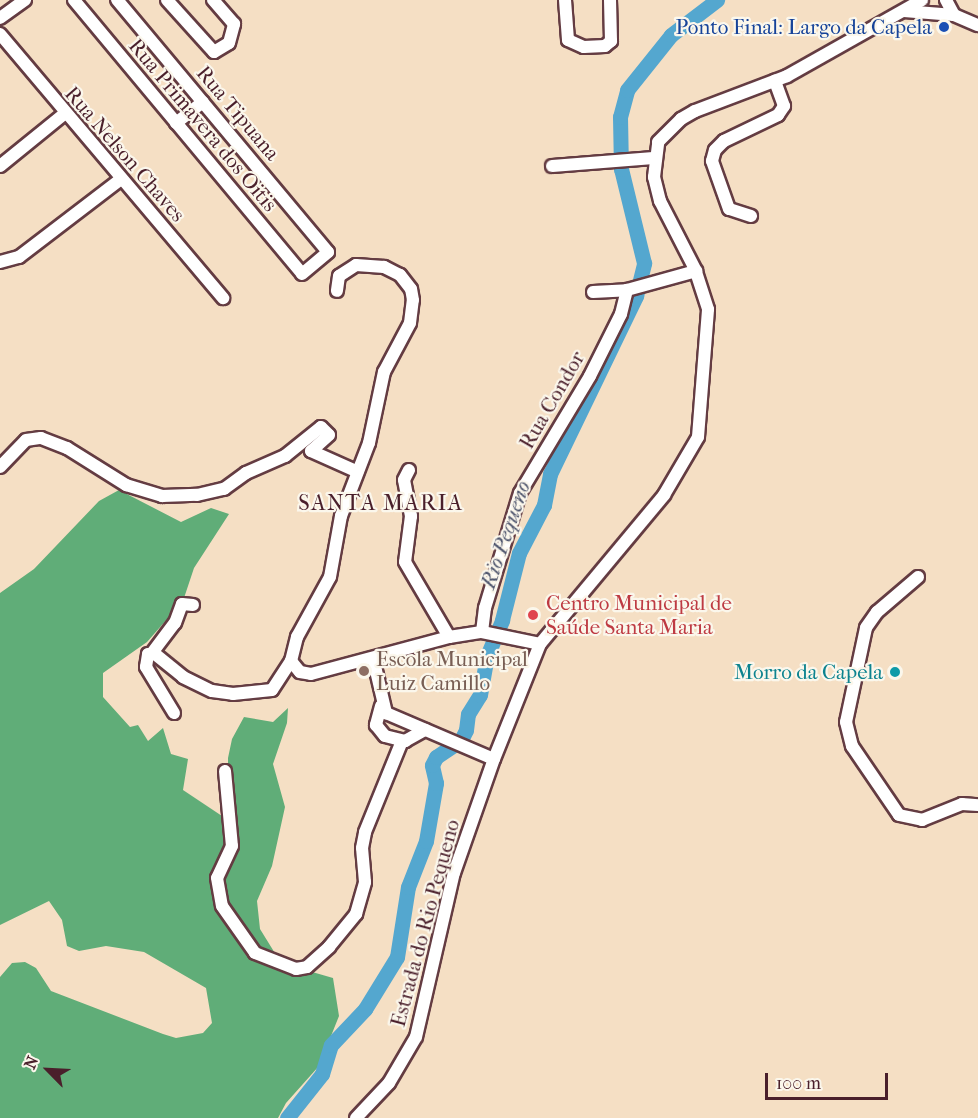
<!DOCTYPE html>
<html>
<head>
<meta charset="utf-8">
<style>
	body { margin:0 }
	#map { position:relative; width:978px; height:1118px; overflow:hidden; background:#f5dfc4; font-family:"IM FELL French Canon",serif }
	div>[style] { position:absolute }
	.forest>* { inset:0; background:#60ad78 }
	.river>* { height:15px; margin:-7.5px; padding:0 7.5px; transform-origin:7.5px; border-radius:7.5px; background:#54a7cf }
	.roads { filter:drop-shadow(2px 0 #643c42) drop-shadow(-2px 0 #643c42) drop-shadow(0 2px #643c42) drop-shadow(0 -2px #643c42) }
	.minor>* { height:12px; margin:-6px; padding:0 6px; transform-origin:6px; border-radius:6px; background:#fff }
	.dots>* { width:16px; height:16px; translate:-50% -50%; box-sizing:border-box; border:3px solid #fbf7ec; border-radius:50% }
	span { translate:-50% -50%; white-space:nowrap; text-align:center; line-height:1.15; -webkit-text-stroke:4.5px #fbf7ec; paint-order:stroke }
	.transit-label { font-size:21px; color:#164399 }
	.right { translate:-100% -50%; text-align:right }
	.street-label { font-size:21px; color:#4a1f2b }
	.health-label { font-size:21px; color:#be3a42 }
	.left { translate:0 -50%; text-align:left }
	.education-label { font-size:21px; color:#785e54 }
	.culture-label { font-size:21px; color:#0d838f }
	.neighbourhood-label { font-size:22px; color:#4a1f2b; letter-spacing:1.5px }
	.water-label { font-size:22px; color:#4e556d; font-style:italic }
	.north { position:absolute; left:18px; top:1040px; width:60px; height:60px; -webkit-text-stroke:4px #fbf7ec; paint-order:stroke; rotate:294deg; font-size:16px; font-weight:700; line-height:24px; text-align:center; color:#4a1f2b }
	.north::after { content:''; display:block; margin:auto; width:21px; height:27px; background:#4a1f2b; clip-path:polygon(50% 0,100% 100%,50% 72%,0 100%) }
	.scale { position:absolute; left:765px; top:1073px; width:123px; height:27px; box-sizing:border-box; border:3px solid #4a1f2b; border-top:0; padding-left:8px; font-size:18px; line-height:21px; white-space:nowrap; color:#4a1f2b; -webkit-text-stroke:4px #fbf7ec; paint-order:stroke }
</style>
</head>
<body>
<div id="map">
	<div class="forest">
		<div style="clip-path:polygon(119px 490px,181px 522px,211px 508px,229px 514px,194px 568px,183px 601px,147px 642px,103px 673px,103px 697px,130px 727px,138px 725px,148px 741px,163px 728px,171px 754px,188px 759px,183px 790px,228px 820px,228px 758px,232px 739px,244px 717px,273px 722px,288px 708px,287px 723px,273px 764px,285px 807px,272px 866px,257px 901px,260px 929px,281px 963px,333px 978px,339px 1016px,319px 1066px,286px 1103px,278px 1118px,0 1118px,0 977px,12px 963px,25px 962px,36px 968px,51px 991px,163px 1034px,176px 1038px,203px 1033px,212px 1023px,206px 988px,144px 952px,106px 946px,79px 951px,67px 946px,62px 920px,49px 901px,0 925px,0 593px,34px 569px,99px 501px)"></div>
	</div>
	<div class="river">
		<div style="left:287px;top:1118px;width:56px;rotate:-51.5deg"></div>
		<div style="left:322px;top:1074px;width:30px;rotate:-73deg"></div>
		<div style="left:331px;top:1045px;width:50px;rotate:-46.6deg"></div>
		<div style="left:365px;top:1009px;width:61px;rotate:-58.4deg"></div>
		<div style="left:397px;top:957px;width:71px;rotate:-81.1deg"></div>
		<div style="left:408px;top:887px;width:49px;rotate:-68.6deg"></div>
		<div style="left:426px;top:841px;width:59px;rotate:-80.2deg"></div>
		<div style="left:436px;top:783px;width:18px;rotate:-103deg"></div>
		<div style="left:432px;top:765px;width:9px;rotate:-63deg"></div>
		<div style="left:436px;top:757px;width:30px;rotate:-34deg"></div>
		<div style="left:461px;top:740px;width:11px;rotate:-63deg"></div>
		<div style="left:466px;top:730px;width:16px;rotate:-83deg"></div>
		<div style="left:468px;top:714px;width:22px;rotate:-58deg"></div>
		<div style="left:480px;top:695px;width:40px;rotate:-80deg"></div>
		<div style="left:487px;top:656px;width:39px;rotate:-67deg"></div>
		<div style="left:502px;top:620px;width:69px;rotate:-75.8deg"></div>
		<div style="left:519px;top:553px;width:54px;rotate:-62.5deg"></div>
		<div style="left:544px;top:505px;width:32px;rotate:-79deg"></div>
		<div style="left:550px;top:474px;width:198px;rotate:-64.2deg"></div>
		<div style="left:636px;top:296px;width:34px;rotate:-76deg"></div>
		<div style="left:644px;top:263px;width:97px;rotate:-103.7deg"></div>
		<div style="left:621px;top:169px;width:52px;rotate:-91.1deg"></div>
		<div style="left:620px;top:117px;width:28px;rotate:-75deg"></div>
		<div style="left:627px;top:90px;width:70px;rotate:-51.3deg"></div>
		<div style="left:671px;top:35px;width:58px;rotate:-37.3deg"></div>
	</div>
	<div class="roads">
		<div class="minor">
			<div style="left:74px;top:0;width:356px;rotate:50.2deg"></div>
			<div style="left:302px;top:274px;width:34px;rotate:-40deg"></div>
			<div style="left:328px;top:252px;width:329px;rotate:-129.9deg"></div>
			<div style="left:167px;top:0;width:70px;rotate:47.9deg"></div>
			<div style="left:214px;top:52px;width:17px;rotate:-31deg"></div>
			<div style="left:229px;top:43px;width:20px;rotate:-75deg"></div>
			<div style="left:234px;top:24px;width:32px;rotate:-131deg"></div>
			<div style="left:565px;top:0;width:40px;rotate:85.7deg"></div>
			<div style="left:568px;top:40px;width:17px;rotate:24deg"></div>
			<div style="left:584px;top:47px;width:21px;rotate:-3deg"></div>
			<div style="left:605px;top:46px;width:8px;rotate:-40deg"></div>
			<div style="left:611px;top:41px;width:41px;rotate:-91.4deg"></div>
			<div style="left:946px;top:0;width:17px;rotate:62deg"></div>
			<div style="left:954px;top:15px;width:26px;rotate:23deg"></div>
			<div style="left:904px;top:11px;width:50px;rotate:4.6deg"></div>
			<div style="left:0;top:18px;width:31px;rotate:-36deg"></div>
			<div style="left:0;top:34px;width:346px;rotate:49.8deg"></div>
			<div style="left:176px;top:123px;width:34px;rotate:-38deg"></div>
			<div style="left:0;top:166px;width:82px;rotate:-39.1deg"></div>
			<div style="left:552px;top:166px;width:102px;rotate:-4.5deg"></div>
			<div style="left:751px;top:216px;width:23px;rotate:-162deg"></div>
			<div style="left:729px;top:209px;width:51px;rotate:-109.5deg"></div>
			<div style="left:712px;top:161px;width:11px;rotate:-75deg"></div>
			<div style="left:715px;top:150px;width:13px;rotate:-45deg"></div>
			<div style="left:724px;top:141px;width:60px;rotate:-25.7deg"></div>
			<div style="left:778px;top:115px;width:11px;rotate:-56deg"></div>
			<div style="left:784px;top:106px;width:27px;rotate:-110deg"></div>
			<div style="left:0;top:262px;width:20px;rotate:-15deg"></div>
			<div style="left:19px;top:257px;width:128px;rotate:-37.4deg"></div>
			<div style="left:593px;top:292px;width:34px;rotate:-3deg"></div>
			<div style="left:627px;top:290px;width:72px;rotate:-15.4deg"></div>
			<div style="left:0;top:467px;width:37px;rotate:-46deg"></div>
			<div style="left:26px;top:440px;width:15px;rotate:-8deg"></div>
			<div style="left:41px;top:438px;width:28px;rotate:21deg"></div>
			<div style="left:67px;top:448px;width:70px;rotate:32.1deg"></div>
			<div style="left:126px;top:485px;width:38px;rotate:17deg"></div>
			<div style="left:162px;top:496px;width:35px;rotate:-2deg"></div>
			<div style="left:197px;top:495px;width:28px;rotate:-13deg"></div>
			<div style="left:224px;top:489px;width:27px;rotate:-36deg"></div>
			<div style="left:246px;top:473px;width:43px;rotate:-23.6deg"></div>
			<div style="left:285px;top:456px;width:46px;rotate:-38.9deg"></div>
			<div style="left:321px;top:427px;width:11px;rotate:45deg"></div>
			<div style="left:329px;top:435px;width:24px;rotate:138deg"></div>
			<div style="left:311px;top:451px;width:51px;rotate:24.1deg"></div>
			<div style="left:409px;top:470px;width:11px;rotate:117deg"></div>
			<div style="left:404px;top:480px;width:37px;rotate:79deg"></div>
			<div style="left:411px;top:516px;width:46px;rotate:97.4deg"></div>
			<div style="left:405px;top:562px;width:87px;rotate:59.6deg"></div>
			<div style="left:918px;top:577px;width:54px;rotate:139.5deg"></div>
			<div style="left:877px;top:612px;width:19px;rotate:125deg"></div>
			<div style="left:866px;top:628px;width:96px;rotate:102deg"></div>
			<div style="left:846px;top:722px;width:25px;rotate:76deg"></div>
			<div style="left:852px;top:746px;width:83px;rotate:55.7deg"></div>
			<div style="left:899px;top:815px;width:24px;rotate:12deg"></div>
			<div style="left:922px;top:820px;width:43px;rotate:-21.8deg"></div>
			<div style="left:962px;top:804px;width:16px;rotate:4deg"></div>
			<div style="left:482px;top:632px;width:24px;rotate:-83deg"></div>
			<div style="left:485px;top:608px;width:120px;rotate:-73.1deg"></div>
			<div style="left:520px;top:493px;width:136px;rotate:-59.1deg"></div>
			<div style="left:590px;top:376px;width:69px;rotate:-63.4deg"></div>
			<div style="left:621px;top:314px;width:25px;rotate:-76deg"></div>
			<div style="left:152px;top:653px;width:38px;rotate:-53deg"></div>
			<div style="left:175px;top:623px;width:20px;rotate:-70deg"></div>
			<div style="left:182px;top:604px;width:11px;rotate:5deg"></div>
			<div style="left:373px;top:658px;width:57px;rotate:76.7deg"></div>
			<div style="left:386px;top:713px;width:117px;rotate:23.1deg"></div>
			<div style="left:291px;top:661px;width:14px;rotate:51deg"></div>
			<div style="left:300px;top:672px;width:11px;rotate:10deg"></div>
			<div style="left:311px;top:674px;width:143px;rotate:-15deg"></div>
			<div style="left:449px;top:637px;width:33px;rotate:-9deg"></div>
			<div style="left:482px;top:632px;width:59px;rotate:11.7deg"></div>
			<div style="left:381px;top:706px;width:20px;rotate:105deg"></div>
			<div style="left:376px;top:725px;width:14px;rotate:51deg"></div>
			<div style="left:385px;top:736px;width:21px;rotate:14deg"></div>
			<div style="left:405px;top:741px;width:23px;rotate:-29deg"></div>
			<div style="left:174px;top:713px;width:54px;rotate:-121.3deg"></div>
			<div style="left:146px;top:667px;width:13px;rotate:-81deg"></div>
			<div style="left:148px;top:654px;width:7px"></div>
			<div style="left:155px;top:654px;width:36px;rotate:39deg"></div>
			<div style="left:183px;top:677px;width:32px;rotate:26deg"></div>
			<div style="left:212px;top:691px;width:21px;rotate:8deg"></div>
			<div style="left:233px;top:694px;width:39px;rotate:-6deg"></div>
			<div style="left:272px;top:690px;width:35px;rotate:-57deg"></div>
			<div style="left:291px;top:661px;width:25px;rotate:-76deg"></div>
			<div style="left:297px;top:637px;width:68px;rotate:-61.2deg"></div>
			<div style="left:330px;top:577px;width:62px;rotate:-79.8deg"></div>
			<div style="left:341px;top:516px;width:78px;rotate:-69deg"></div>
			<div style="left:369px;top:443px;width:73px;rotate:-78.1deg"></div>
			<div style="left:384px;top:372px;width:55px;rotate:-62deg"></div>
			<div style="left:410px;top:323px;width:23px;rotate:-83deg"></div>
			<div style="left:413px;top:300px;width:11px;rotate:-100deg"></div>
			<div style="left:411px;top:289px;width:18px;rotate:-128deg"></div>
			<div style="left:400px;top:275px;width:18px;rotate:-153deg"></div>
			<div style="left:384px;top:267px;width:28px;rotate:-176deg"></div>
			<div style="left:356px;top:265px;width:20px;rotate:147deg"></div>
			<div style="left:339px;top:276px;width:15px;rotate:98deg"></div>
			<div style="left:225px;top:771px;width:75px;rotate:84.7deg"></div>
			<div style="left:232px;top:846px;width:35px;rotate:115deg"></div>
			<div style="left:217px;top:878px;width:28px;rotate:80deg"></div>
			<div style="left:222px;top:906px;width:57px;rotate:54.9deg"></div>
			<div style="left:255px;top:953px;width:44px;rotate:21.3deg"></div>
			<div style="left:296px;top:969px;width:11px;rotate:-10deg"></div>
			<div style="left:307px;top:967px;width:30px;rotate:-42deg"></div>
			<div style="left:329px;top:947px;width:43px;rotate:-50.7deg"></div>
			<div style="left:356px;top:914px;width:33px;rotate:-74deg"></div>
			<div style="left:365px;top:882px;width:34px;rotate:-95deg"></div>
			<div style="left:362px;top:848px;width:16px;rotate:-79deg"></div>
			<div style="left:365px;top:832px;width:98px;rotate:-67.9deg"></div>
			<div style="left:356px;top:1118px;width:48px;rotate:-46.7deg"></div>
			<div style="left:389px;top:1083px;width:53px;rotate:-59.6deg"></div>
			<div style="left:416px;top:1037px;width:168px;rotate:-77deg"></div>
			<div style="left:454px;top:873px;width:121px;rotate:-70.7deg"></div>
			<div style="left:494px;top:759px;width:124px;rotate:-68.2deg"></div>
			<div style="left:540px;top:644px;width:194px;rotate:-50.2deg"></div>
			<div style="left:664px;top:495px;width:67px;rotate:-59.6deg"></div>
			<div style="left:698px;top:437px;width:128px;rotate:-85.5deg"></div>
			<div style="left:708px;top:309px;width:40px;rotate:-108deg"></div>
			<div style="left:696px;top:271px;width:79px;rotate:-117.2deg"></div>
			<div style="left:660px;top:201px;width:25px;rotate:-104deg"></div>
			<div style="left:654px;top:177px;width:35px;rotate:-83deg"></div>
			<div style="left:658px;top:142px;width:33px;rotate:-45deg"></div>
			<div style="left:681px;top:119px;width:16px;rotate:-30deg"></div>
			<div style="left:695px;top:111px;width:98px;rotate:-20.8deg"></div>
			<div style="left:787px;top:76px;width:155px;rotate:-29.4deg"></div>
		</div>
	</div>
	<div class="dots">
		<div style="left:944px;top:27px;background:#1a4fb4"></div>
		<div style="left:533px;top:615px;background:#e0444e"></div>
		<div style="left:364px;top:671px;background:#8d6e63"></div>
		<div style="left:895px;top:672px;background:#0f9aa8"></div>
	</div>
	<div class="transit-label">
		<span class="right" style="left:932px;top:27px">Ponto Final: Largo da Capela</span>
	</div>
	<div class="street-label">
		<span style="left:238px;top:113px;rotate:50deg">Rua Tipuana</span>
		<span style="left:203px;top:125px;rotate:50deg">Rua Primavera dos Oitis</span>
		<span style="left:125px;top:154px;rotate:49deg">Rua Nelson Chaves</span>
		<span style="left:552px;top:400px;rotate:-60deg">Rua Condor</span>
		<span style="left:425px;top:923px;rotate:-75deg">Estrada do Rio Pequeno</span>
	</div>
	<div class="health-label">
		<span class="left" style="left:546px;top:615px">Centro Municipal de<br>Saúde Santa Maria</span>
	</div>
	<div class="education-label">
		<span class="left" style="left:376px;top:671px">Escola Municipal<br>Luiz Camillo</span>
	</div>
	<div class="culture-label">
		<span class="right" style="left:883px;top:672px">Morro da Capela</span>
	</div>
	<div class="neighbourhood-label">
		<span style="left:381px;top:504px">SANTA MARIA</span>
	</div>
	<div class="water-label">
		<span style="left:506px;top:535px;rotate:-71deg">Rio Pequeno</span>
	</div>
	<div class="north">N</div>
	<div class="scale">100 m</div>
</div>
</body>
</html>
